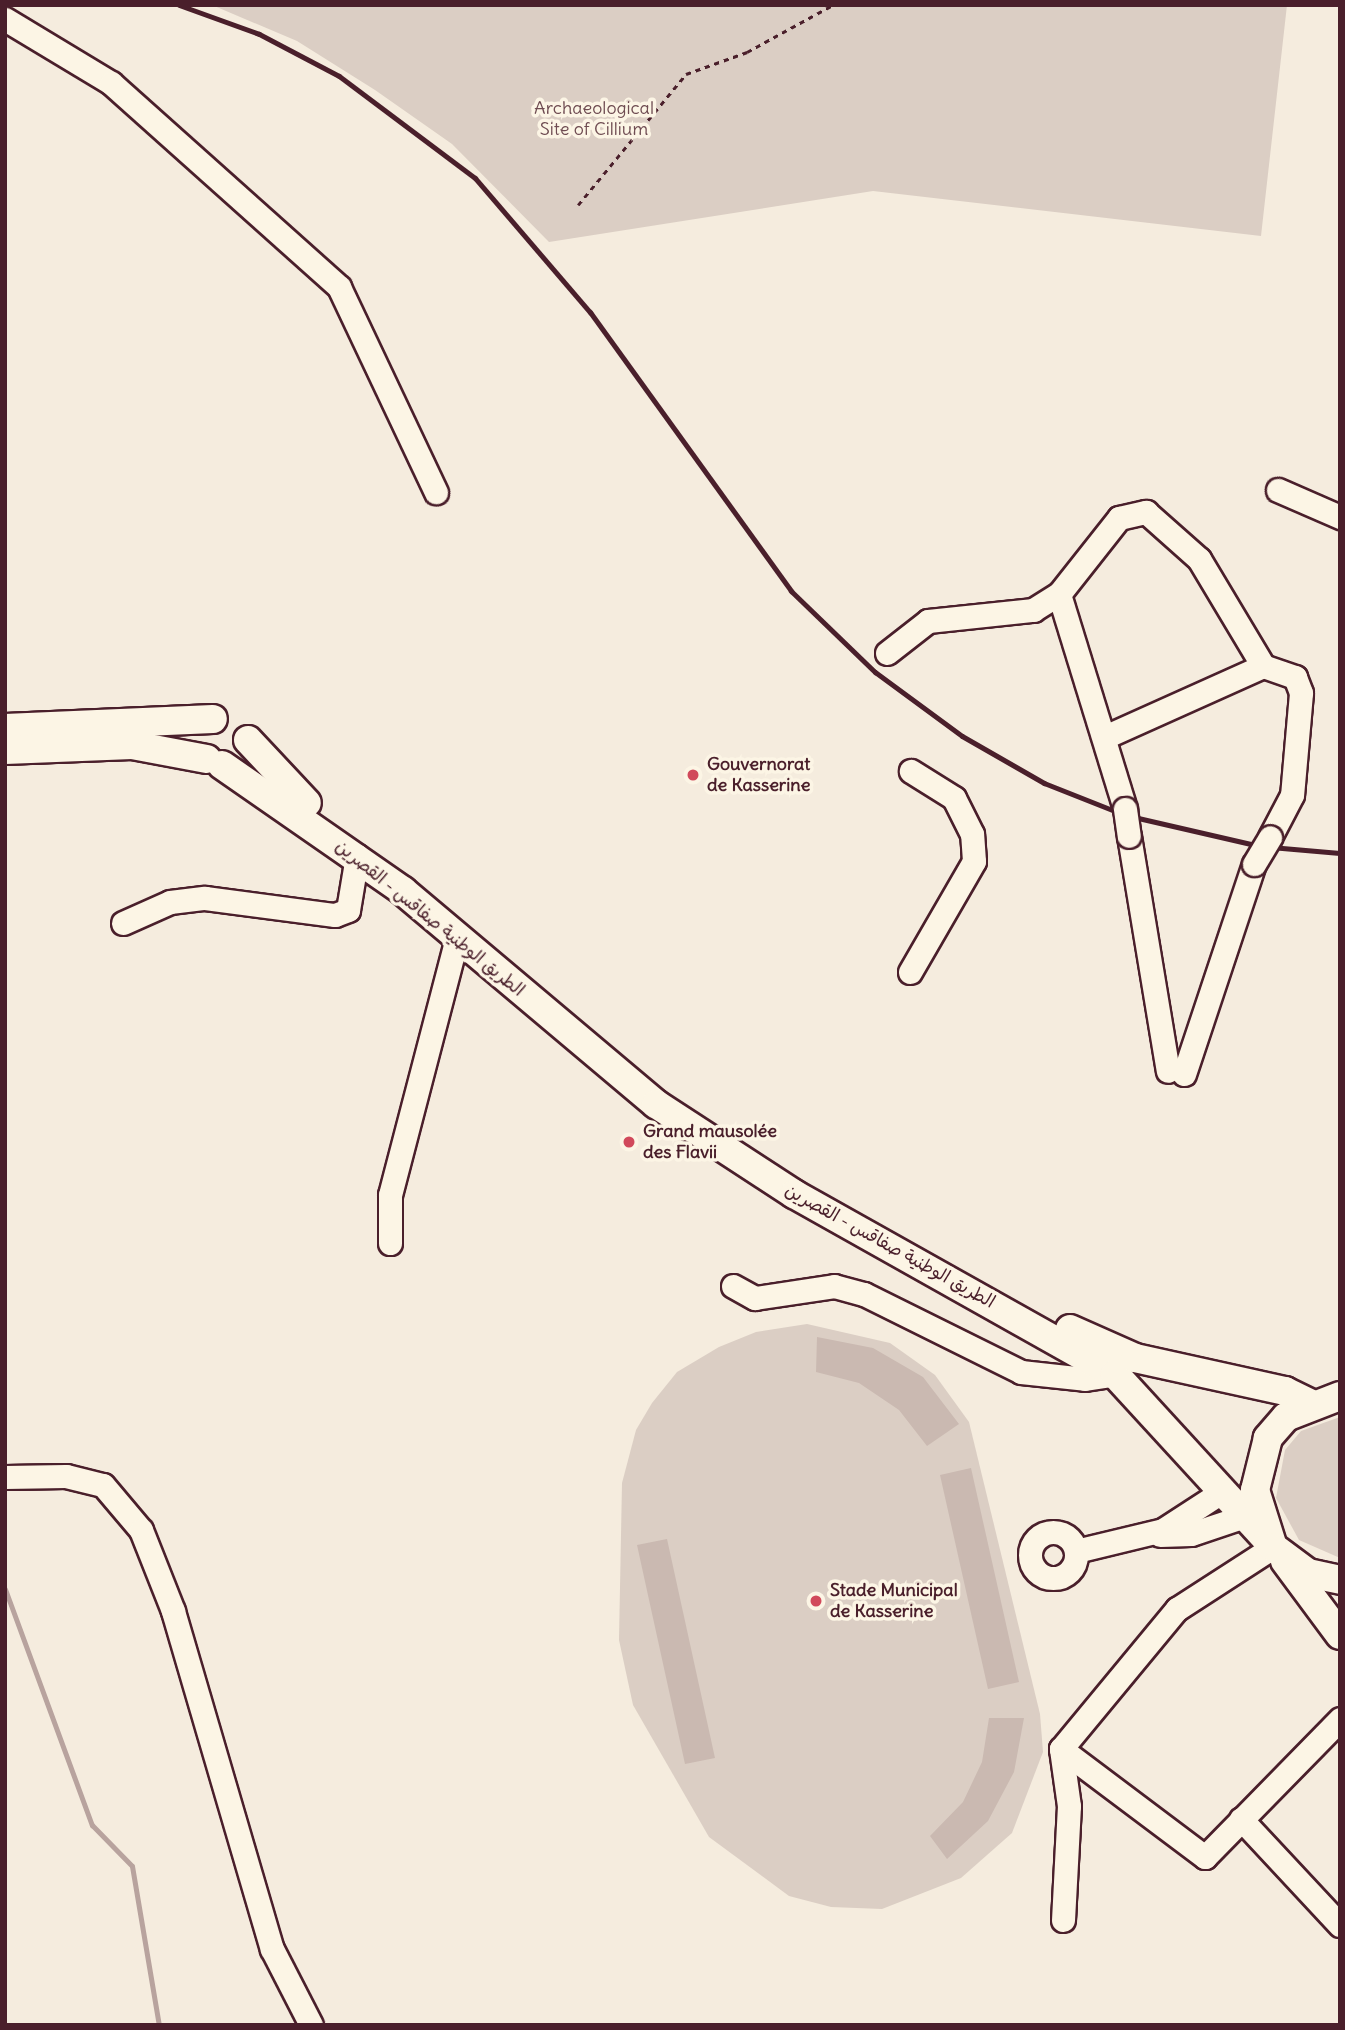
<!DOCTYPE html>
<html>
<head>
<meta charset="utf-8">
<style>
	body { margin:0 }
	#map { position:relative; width:1345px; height:2030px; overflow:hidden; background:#f5ecde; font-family:Delius,"Playpen Sans Arabic",sans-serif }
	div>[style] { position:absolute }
	.green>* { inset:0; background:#dbcec4 }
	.stream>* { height:5px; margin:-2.5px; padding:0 2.5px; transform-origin:2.5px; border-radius:2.5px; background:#b8a39e }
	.building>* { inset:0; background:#cab9b1 }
	.path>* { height:2.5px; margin-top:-1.25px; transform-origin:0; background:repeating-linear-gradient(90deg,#4a1f2b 0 5px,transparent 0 10px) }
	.roads { filter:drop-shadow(2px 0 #4a1f2b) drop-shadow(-2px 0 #4a1f2b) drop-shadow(0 2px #4a1f2b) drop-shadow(0 -2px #4a1f2b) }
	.minor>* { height:23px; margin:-11.5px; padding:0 11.5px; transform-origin:11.5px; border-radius:11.5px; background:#fcf5e5 }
	.minor>.ring { margin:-11.5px; padding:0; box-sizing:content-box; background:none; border:23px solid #fcf5e5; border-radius:50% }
	.major>* { height:28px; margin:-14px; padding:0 14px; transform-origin:14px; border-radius:14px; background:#fcf5e5 }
	.rail>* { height:5px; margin:-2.5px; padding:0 2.5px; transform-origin:2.5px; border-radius:2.5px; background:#4a1f2b }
	.bridges { filter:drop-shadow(2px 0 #4a1f2b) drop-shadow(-2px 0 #4a1f2b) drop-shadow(0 2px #4a1f2b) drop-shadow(0 -2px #4a1f2b) }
	.minor-bridge>* { height:23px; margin:-11.5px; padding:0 11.5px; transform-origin:11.5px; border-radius:11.5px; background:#fcf5e5 }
	.dots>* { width:19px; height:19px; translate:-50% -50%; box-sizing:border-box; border:4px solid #fcf5e5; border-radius:50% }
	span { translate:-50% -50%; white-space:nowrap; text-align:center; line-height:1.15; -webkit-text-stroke:7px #fcf5e5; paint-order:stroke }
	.park-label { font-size:18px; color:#6e4b51 }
	.poi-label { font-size:18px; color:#4a1f2b; font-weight:700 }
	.left { translate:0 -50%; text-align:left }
	.street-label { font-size:18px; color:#4a1f2b }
	.frame { position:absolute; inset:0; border:7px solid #4a1f2b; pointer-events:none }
</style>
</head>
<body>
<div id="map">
	<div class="green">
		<div style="clip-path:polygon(212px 5px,1287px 5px,1261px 236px,873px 191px,549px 242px,452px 144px,375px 90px,297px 41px)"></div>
		<div style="clip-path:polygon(807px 1324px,890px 1343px,935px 1375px,969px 1422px,1040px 1714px,1043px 1752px,1012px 1833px,961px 1878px,882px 1909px,831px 1907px,789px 1896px,709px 1837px,633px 1705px,619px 1640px,622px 1483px,636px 1430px,652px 1403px,677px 1372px,719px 1347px,756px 1332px)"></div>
		<div style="clip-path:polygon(1340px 1417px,1340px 1558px,1299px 1540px,1276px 1498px,1285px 1450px,1301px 1431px)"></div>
	</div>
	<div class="stream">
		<div style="left:5px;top:1589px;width:252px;rotate:69.8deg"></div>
		<div style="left:92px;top:1825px;width:57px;rotate:45.7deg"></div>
		<div style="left:132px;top:1866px;width:161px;rotate:80.4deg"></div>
	</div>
	<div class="building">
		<div style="clip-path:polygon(817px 1337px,873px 1348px,923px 1377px,959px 1424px,927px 1446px,899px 1410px,859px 1383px,816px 1372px)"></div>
		<div style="clip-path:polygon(971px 1468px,1019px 1682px,988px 1689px,940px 1475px)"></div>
		<div style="clip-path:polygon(667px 1539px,715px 1758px,685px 1764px,637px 1545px)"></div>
		<div style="clip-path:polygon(989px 1718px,1024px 1718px,1014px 1772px,988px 1821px,947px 1859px,930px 1836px,963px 1802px,982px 1762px)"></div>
	</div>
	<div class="path">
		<div style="left:578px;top:205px;width:170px;rotate:-50.5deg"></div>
		<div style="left:686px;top:74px;width:65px;rotate:-19.8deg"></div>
		<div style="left:747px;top:52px;width:98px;rotate:-28.7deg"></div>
	</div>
	<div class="roads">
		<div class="minor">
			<div style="left:5px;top:19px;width:124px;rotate:31.1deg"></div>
			<div style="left:111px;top:83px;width:306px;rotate:41.8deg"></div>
			<div style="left:339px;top:287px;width:227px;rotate:64.7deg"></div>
			<div style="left:1278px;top:490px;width:68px;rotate:23.5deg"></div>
			<div style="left:1059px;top:594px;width:225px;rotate:72.9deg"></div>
			<div style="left:887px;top:653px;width:52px;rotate:-38deg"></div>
			<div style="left:928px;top:621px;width:106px;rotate:-6deg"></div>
			<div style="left:1033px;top:610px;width:31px;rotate:-32deg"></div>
			<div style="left:1059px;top:594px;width:97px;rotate:-51.7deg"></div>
			<div style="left:1119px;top:518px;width:28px;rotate:-13deg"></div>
			<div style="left:1146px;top:512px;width:71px;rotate:41.6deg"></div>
			<div style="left:1199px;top:559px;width:125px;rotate:59.1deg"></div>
			<div style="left:1263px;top:666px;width:34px;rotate:19deg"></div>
			<div style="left:1295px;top:677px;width:17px;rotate:69deg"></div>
			<div style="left:1301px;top:693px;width:102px;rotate:95deg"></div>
			<div style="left:1292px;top:795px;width:47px;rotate:117.6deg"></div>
			<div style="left:1107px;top:736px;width:171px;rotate:-24.2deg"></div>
			<div style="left:1129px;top:836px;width:238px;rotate:80.6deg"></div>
			<div style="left:123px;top:923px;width:51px;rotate:-24.1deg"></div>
			<div style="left:170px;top:902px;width:35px;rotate:-7deg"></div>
			<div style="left:205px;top:898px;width:131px;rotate:7.5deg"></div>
			<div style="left:335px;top:915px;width:14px;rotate:-21deg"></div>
			<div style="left:348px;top:910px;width:55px;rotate:-80.5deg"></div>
			<div style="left:910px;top:972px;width:128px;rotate:-60deg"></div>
			<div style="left:974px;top:861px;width:27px;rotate:-94deg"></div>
			<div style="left:972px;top:834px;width:40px;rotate:-116.6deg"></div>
			<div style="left:954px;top:798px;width:51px;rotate:-147.9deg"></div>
			<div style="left:1184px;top:1074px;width:221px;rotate:-71.6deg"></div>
			<div style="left:390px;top:1243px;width:48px;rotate:-90deg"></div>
			<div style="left:390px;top:1195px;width:267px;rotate:-75.4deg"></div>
			<div style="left:733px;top:1286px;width:25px;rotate:29deg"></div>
			<div style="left:755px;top:1298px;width:80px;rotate:-8.6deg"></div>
			<div style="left:834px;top:1286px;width:31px;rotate:15deg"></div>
			<div style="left:864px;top:1294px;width:175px;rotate:26.4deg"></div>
			<div style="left:1021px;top:1372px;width:64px;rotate:6.2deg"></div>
			<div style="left:1085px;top:1379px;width:30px;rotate:-9deg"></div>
			<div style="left:5px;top:1477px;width:61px;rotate:-0.9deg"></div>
			<div style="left:66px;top:1476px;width:38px;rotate:14deg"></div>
			<div style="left:103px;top:1485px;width:59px;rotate:49.8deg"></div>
			<div style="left:141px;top:1530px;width:87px;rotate:68.4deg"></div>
			<div style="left:173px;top:1611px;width:352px;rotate:73.7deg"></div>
			<div style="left:272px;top:1949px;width:85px;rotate:62.8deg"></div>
			<div class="ring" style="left:1030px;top:1532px;width:23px;height:23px"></div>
			<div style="left:1160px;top:1535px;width:31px;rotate:-2deg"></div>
			<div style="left:1191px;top:1534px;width:54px;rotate:-18.4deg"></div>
			<div style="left:1076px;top:1551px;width:89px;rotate:-13.6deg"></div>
			<div style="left:1163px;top:1530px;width:68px;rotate:-33deg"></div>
			<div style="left:1061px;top:1749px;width:180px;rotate:36.9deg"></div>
			<div style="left:1205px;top:1857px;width:193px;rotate:-45.6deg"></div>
			<div style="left:1241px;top:1819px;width:145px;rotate:47deg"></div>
			<div style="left:1063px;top:1920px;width:114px;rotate:-87deg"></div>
			<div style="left:1069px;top:1806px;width:58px;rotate:-98deg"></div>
			<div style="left:1061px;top:1749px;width:182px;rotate:-50.4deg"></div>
			<div style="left:1177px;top:1609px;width:114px;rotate:-32.9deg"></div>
		</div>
		<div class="major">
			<div style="left:5px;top:728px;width:208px;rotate:-2.5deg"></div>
			<div style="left:248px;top:740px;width:86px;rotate:46.9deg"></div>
			<div style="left:5px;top:750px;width:127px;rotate:-2.3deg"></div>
			<div style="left:132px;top:745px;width:76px;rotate:10.6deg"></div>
			<div style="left:222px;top:765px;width:221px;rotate:34.8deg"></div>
			<div style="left:403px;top:891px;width:331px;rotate:40.1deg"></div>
			<div style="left:656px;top:1104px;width:165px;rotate:33.1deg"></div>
			<div style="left:794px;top:1194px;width:368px;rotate:29.3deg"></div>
			<div style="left:1115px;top:1374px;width:229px;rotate:47.5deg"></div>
			<div style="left:1070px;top:1329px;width:71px;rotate:24deg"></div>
			<div style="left:1135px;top:1358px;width:154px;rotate:12.4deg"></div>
			<div style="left:1285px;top:1391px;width:28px;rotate:26deg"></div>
			<div style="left:1340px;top:1396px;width:58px;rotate:158.7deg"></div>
			<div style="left:1286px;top:1417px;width:28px;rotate:131deg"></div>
			<div style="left:1268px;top:1438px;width:54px;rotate:104deg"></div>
			<div style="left:1255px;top:1490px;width:60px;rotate:72.5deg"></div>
			<div style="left:1273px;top:1547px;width:44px;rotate:36.6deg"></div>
			<div style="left:1308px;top:1573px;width:33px;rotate:12deg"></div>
			<div style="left:1285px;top:1561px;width:92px;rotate:53.4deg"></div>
		</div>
	</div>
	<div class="rail">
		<div style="left:179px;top:5px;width:85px;rotate:19.9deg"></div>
		<div style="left:259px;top:34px;width:90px;rotate:27.7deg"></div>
		<div style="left:339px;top:76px;width:170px;rotate:36.9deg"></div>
		<div style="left:475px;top:178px;width:177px;rotate:49.4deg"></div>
		<div style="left:590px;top:312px;width:344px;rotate:54.2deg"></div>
		<div style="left:791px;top:591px;width:117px;rotate:44deg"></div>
		<div style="left:875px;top:672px;width:108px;rotate:36.3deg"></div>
		<div style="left:962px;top:736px;width:95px;rotate:29.8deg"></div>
		<div style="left:1044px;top:783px;width:87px;rotate:21.6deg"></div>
		<div style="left:1125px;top:815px;width:138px;rotate:13deg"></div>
		<div style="left:1259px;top:846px;width:81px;rotate:4.9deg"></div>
	</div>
	<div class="bridges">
		<div class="minor-bridge">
			<div style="left:1125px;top:809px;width:27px;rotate:82deg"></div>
			<div style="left:1254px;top:864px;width:31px;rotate:-59deg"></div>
		</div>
	</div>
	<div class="dots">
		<div style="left:693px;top:775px;background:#d1495b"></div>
		<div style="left:629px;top:1142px;background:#d1495b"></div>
		<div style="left:816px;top:1601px;background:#d1495b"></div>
	</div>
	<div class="park-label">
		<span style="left:594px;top:119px">Archaeological<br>Site of Cillium</span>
	</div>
	<div class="poi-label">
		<span class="left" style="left:707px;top:775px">Gouvernorat<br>de Kasserine</span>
		<span class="left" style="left:643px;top:1142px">Grand mausolée<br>des Flavii</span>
		<span class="left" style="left:830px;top:1601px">Stade Municipal<br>de Kasserine</span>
	</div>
	<div class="street-label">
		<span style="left:430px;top:918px;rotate:39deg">الطريق الوطنية صفاقس - القصرين</span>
		<span style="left:890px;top:1246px;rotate:29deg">الطريق الوطنية صفاقس - القصرين</span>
	</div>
	<div class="frame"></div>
</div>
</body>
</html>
